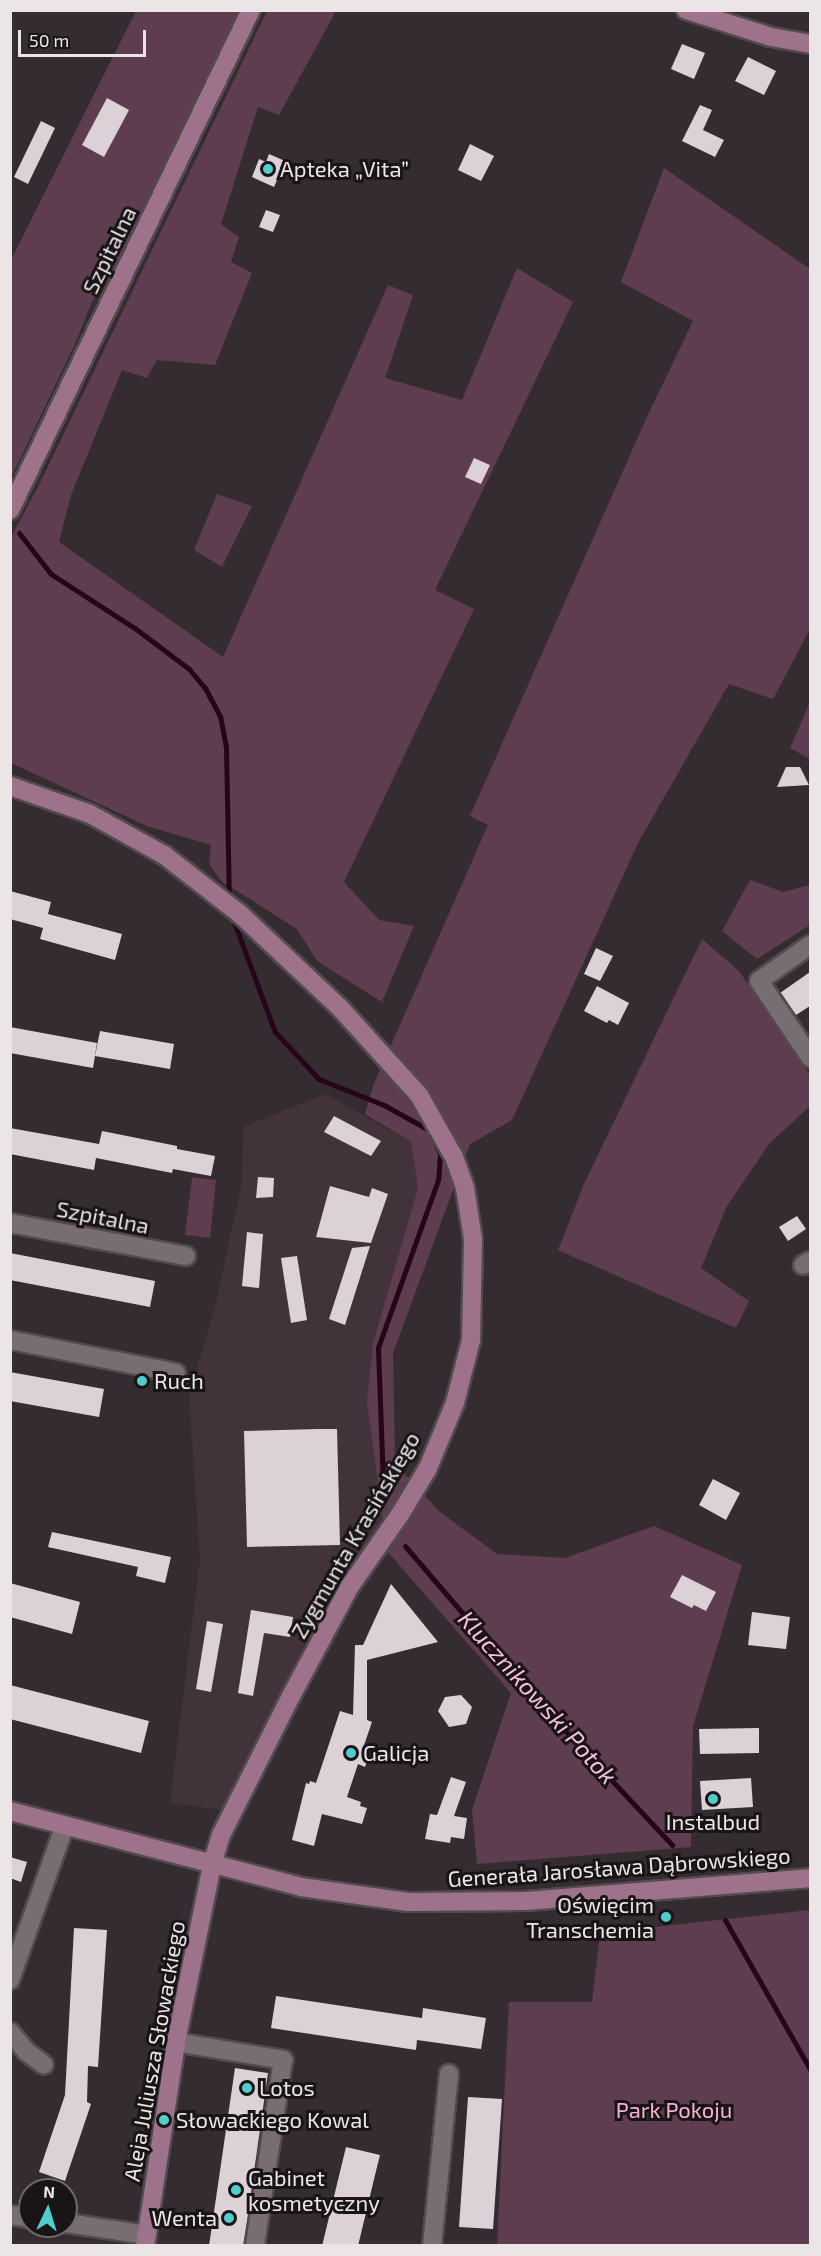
<!DOCTYPE html>
<html>
<head>
<meta charset="utf-8">
<style>
	body { margin:0 }
	#map { position:relative; width:821px; height:2256px; overflow:hidden; background:#342c30; font-family:"Exo 2",sans-serif }
	div>[style] { position:absolute }
	.built>* { inset:0; background:#42333b }
	.green>* { inset:0; background:#5f3d50 }
	.stream>* { height:5px; margin:-2.5px; padding:0 2.5px; transform-origin:2.5px; border-radius:2.5px; background:#26041a }
	.building>* { inset:0; background:#dcd1d7 }
	.roads { filter:drop-shadow(2px 0 #524a4e) drop-shadow(-2px 0 #524a4e) drop-shadow(0 2px #524a4e) drop-shadow(0 -2px #524a4e) }
	.street>* { height:18px; margin:-9px; padding:0 9px; transform-origin:9px; border-radius:9px; background:#776d72 }
	.secondary>* { height:18px; margin:-9px; padding:0 9px; transform-origin:9px; border-radius:9px; background:#9f728c }
	.dots>* { width:16px; height:16px; translate:-50% -50%; box-sizing:border-box; border:3px solid #191517; border-radius:50% }
	span { translate:-50% -50%; white-space:nowrap; text-align:center; line-height:1.15; -webkit-text-stroke:6px #191517; paint-order:stroke }
	.poi-label { font-size:22px; color:#ebe5e8 }
	.left { translate:0 -50%; text-align:left }
	.right { translate:-100% -50%; text-align:right }
	.street-label { font-size:22px; color:#ebe5e8 }
	.park-label { font-size:22px; color:#f7b0d7 }
	.water-label { font-size:24px; color:#f9bfde; font-style:italic }
	.frame { position:absolute; inset:0; border:12px solid #ebe5e8; pointer-events:none }
	.north { position:absolute; left:18px; top:2178px; width:60px; height:60px; box-sizing:border-box; background:#191517; border:2px solid #6d686b; border-radius:50%; rotate:4deg; font-size:16px; font-weight:700; line-height:24px; text-align:center; color:#ebe5e8 }
	.north::after { content:''; display:block; margin:auto; width:21px; height:27px; background:#52cdcd; clip-path:polygon(50% 0,100% 100%,50% 72%,0 100%) }
	.scale { position:absolute; left:18px; top:30px; width:128px; height:27px; box-sizing:border-box; border:3px solid #ebe5e8; border-top:0; padding-left:8px; font-size:18px; line-height:21px; white-space:nowrap; color:#ebe5e8; -webkit-text-stroke:4px #191517; paint-order:stroke }
</style>
</head>
<body>
<div id="map">
	<div class="built">
		<div style="clip-path:polygon(325px 1094px,411px 1142px,418px 1188px,373px 1343px,385px 1528px,315px 1624px,222px 1810px,170px 1803px,200px 1559px,189px 1396px,216px 1303px,242px 1182px,243px 1127px)"></div>
	</div>
	<div class="green">
		<div style="clip-path:polygon(136px 11px,241px 11px,120px 263px,92px 302px,75px 344px,11px 478px,11px 260px)"></div>
		<div style="clip-path:polygon(267px 11px,336px 11px,279px 115px,258px 107px,221px 224px,239px 237px,231px 262px,252px 273px,215px 365px,157px 360px,147px 378px,122px 370px,71px 495px,59px 542px,223px 657px,388px 285px,413px 295px,385px 378px,462px 400px,517px 268px,573px 302px,435px 590px,474px 609px,344px 882px,379px 920px,414px 926px,382px 1002px,317px 961px,297px 929px,221px 881px,209px 864px,211px 845px,147px 826px,11px 763px,11px 537px,41px 481px)"></div>
		<div style="clip-path:polygon(664px 168px,810px 269px,810px 629px,773px 699px,729px 684px,638px 843px,512px 1120px,470px 1144px,393px 1353px,395px 1464px,440px 1512px,497px 1554px,565px 1558px,654px 1526px,742px 1565px,693px 1726px,691px 1847px,477px 1864px,472px 1810px,511px 1693px,387px 1551px,367px 1402px,373px 1343px,418px 1188px,411px 1142px,365px 1114px,373px 1086px,488px 825px,470px 816px,646px 419px,693px 321px,621px 282px)"></div>
		<div style="clip-path:polygon(217px 494px,252px 506px,222px 567px,194px 550px)"></div>
		<div style="clip-path:polygon(810px 702px,810px 759px,790px 748px)"></div>
		<div style="clip-path:polygon(750px 880px,783px 892px,810px 885px,810px 925px,757px 959px,722px 931px)"></div>
		<div style="clip-path:polygon(702px 939px,739px 971px,810px 1075px,810px 1106px,769px 1144px,727px 1206px,701px 1268px,749px 1301px,736px 1328px,558px 1250px,584px 1184px)"></div>
		<div style="clip-path:polygon(192px 1177px,216px 1180px,210px 1238px,185px 1235px)"></div>
		<div style="clip-path:polygon(810px 1910px,810px 2245px,497px 2245px,509px 2002px,592px 2002px,600px 1933px)"></div>
	</div>
	<div class="stream">
		<div style="left:19px;top:533px;width:52px;rotate:52deg"></div>
		<div style="left:51px;top:574px;width:101px;rotate:32.9deg"></div>
		<div style="left:136px;top:629px;width:66px;rotate:37deg"></div>
		<div style="left:189px;top:669px;width:25px;rotate:50deg"></div>
		<div style="left:205px;top:688px;width:32px;rotate:62deg"></div>
		<div style="left:220px;top:716px;width:32px;rotate:79deg"></div>
		<div style="left:226px;top:747px;width:151px;rotate:88.9deg"></div>
		<div style="left:231px;top:914px;width:126px;rotate:69.6deg"></div>
		<div style="left:275px;top:1032px;width:64px;rotate:46.9deg"></div>
		<div style="left:319px;top:1079px;width:70px;rotate:21.8deg"></div>
		<div style="left:384px;top:1105px;width:51px;rotate:29.1deg"></div>
		<div style="left:429px;top:1130px;width:26px;rotate:65deg"></div>
		<div style="left:440px;top:1154px;width:26px;rotate:94deg"></div>
		<div style="left:438px;top:1180px;width:178px;rotate:109.7deg"></div>
		<div style="left:378px;top:1348px;width:136px;rotate:87.9deg"></div>
		<div style="left:405px;top:1546px;width:212px;rotate:49.4deg"></div>
		<div style="left:543px;top:1707px;width:189px;rotate:46.9deg"></div>
		<div style="left:725px;top:1920px;width:172px;rotate:60.3deg"></div>
	</div>
	<div class="building">
		<div style="clip-path:polygon(682px 44px,705px 53px,694px 79px,671px 69px)"></div>
		<div style="clip-path:polygon(748px 57px,776px 71px,764px 95px,735px 81px)"></div>
		<div style="clip-path:polygon(107px 98px,129px 110px,104px 157px,82px 145px)"></div>
		<div style="clip-path:polygon(700px 105px,712px 110px,703px 130px,724px 140px,715px 157px,682px 141px)"></div>
		<div style="clip-path:polygon(41px 121px,55px 128px,28px 184px,14px 177px)"></div>
		<div style="clip-path:polygon(470px 144px,494px 156px,481px 181px,458px 170px)"></div>
		<div style="clip-path:polygon(269px 154px,285px 161px,274px 187px,252px 177px,259px 159px,266px 162px)"></div>
		<div style="clip-path:polygon(266px 210px,280px 215px,273px 232px,259px 227px)"></div>
		<div style="clip-path:polygon(474px 458px,490px 465px,481px 484px,465px 477px)"></div>
		<div style="clip-path:polygon(786px 767px,800px 767px,809px 785px,777px 787px)"></div>
		<div style="clip-path:polygon(10px 891px,51px 902px,48px 914px,122px 934px,115px 960px,40px 939px,43px 928px,10px 919px)"></div>
		<div style="clip-path:polygon(596px 948px,613px 956px,600px 981px,584px 974px)"></div>
		<div style="clip-path:polygon(810px 972px,810px 1006px,796px 1015px,780px 993px)"></div>
		<div style="clip-path:polygon(597px 986px,629px 1003px,618px 1025px,609px 1020px,607px 1023px,584px 1011px)"></div>
		<div style="clip-path:polygon(10px 1027px,97px 1043px,93px 1068px,10px 1053px)"></div>
		<div style="clip-path:polygon(100px 1031px,174px 1044px,170px 1069px,95px 1056px)"></div>
		<div style="clip-path:polygon(334px 1116px,381px 1141px,371px 1156px,324px 1132px)"></div>
		<div style="clip-path:polygon(10px 1128px,99px 1144px,102px 1131px,177px 1146px,177px 1149px,215px 1156px,211px 1176px,173px 1169px,172px 1173px,96px 1158px,94px 1170px,10px 1154px)"></div>
		<div style="clip-path:polygon(258px 1177px,274px 1178px,273px 1197px,256px 1198px)"></div>
		<div style="clip-path:polygon(330px 1186px,369px 1197px,372px 1188px,388px 1194px,371px 1243px,316px 1237px)"></div>
		<div style="clip-path:polygon(797px 1216px,806px 1229px,788px 1241px,779px 1227px)"></div>
		<div style="clip-path:polygon(247px 1232px,263px 1234px,259px 1288px,242px 1286px)"></div>
		<div style="clip-path:polygon(370px 1246px,345px 1325px,329px 1319px,352px 1248px)"></div>
		<div style="clip-path:polygon(10px 1253px,155px 1281px,150px 1307px,10px 1280px)"></div>
		<div style="clip-path:polygon(297px 1256px,307px 1320px,291px 1323px,281px 1258px)"></div>
		<div style="clip-path:polygon(10px 1372px,104px 1389px,99px 1417px,10px 1401px)"></div>
		<div style="clip-path:polygon(318px 1429px,337px 1429px,340px 1545px,247px 1547px,244px 1431px)"></div>
		<div style="clip-path:polygon(713px 1479px,740px 1493px,726px 1520px,699px 1505px)"></div>
		<div style="clip-path:polygon(52px 1532px,171px 1557px,165px 1583px,136px 1576px,138px 1567px,48px 1547px)"></div>
		<div style="clip-path:polygon(682px 1575px,716px 1592px,706px 1611px,694px 1605px,692px 1608px,670px 1597px)"></div>
		<div style="clip-path:polygon(10px 1583px,80px 1602px,72px 1634px,10px 1617px)"></div>
		<div style="clip-path:polygon(391px 1584px,438px 1642px,367px 1660px,367px 1720px,372px 1722px,362px 1751px,369px 1754px,365px 1767px,358px 1764px,347px 1797px,361px 1802px,360px 1806px,367px 1808px,362px 1824px,322px 1814px,314px 1846px,292px 1840px,306px 1783px,309px 1784px,310px 1781px,316px 1783px,340px 1711px,353px 1715px,355px 1645px,363px 1645px)"></div>
		<div style="clip-path:polygon(251px 1610px,293px 1617px,290px 1637px,264px 1633px,253px 1696px,238px 1693px)"></div>
		<div style="clip-path:polygon(752px 1612px,790px 1617px,786px 1649px,748px 1645px)"></div>
		<div style="clip-path:polygon(207px 1621px,223px 1624px,211px 1692px,196px 1689px)"></div>
		<div style="clip-path:polygon(10px 1685px,149px 1721px,141px 1753px,10px 1719px)"></div>
		<div style="clip-path:polygon(461px 1695px,472px 1707px,466px 1724px,449px 1727px,438px 1711px,445px 1697px)"></div>
		<div style="clip-path:polygon(759px 1728px,759px 1753px,700px 1754px,699px 1729px)"></div>
		<div style="clip-path:polygon(451px 1777px,466px 1782px,454px 1816px,467px 1818px,464px 1839px,451px 1837px,450px 1843px,425px 1839px,430px 1814px,437px 1815px)"></div>
		<div style="clip-path:polygon(751px 1778px,753px 1807px,702px 1810px,700px 1781px)"></div>
		<div style="clip-path:polygon(10px 1857px,27px 1862px,21px 1882px,10px 1878px)"></div>
		<div style="clip-path:polygon(74px 1928px,107px 1930px,98px 2067px,88px 2066px,87px 2102px,91px 2104px,65px 2181px,39px 2172px,65px 2095px)"></div>
		<div style="clip-path:polygon(276px 1996px,422px 2018px,423px 2008px,486px 2018px,481px 2049px,417px 2040px,416px 2050px,271px 2028px)"></div>
		<div style="clip-path:polygon(235px 2068px,268px 2073px,247px 2221px,243px 2246px,209px 2246px)"></div>
		<div style="clip-path:polygon(468px 2097px,502px 2099px,493px 2229px,459px 2227px)"></div>
		<div style="clip-path:polygon(346px 2147px,380px 2155px,376px 2171px,358px 2246px,322px 2246px)"></div>
	</div>
	<div class="roads">
		<div class="street">
			<div style="left:810px;top:945px;width:62px;rotate:144.8deg"></div>
			<div style="left:759px;top:981px;width:92px;rotate:56.1deg"></div>
			<div style="left:10px;top:1223px;width:179px;rotate:10.6deg"></div>
			<div style="left:803px;top:1265px;width:8px;rotate:-30deg"></div>
			<div style="left:10px;top:1340px;width:169px;rotate:11.2deg"></div>
			<div style="left:10px;top:1980px;width:164px;rotate:-70.5deg"></div>
			<div style="left:10px;top:2032px;width:26px;rotate:50deg"></div>
			<div style="left:27px;top:2052px;width:21px;rotate:37deg"></div>
			<div style="left:176px;top:2042px;width:109px;rotate:9.5deg"></div>
			<div style="left:283px;top:2060px;width:188px;rotate:98.6deg"></div>
			<div style="left:10px;top:2215px;width:20px;rotate:9deg"></div>
			<div style="left:66px;top:2223px;width:82px;rotate:8.4deg"></div>
			<div style="left:432px;top:2246px;width:173px;rotate:-84.4deg"></div>
		</div>
		<div class="secondary">
			<div style="left:686px;top:10px;width:89px;rotate:17.6deg"></div>
			<div style="left:771px;top:37px;width:40px;rotate:10deg"></div>
			<div style="left:10px;top:510px;width:555px;rotate:-64.27deg"></div>
			<div style="left:10px;top:786px;width:85px;rotate:19.3deg"></div>
			<div style="left:90px;top:814px;width:85px;rotate:29deg"></div>
			<div style="left:164px;top:855px;width:96px;rotate:37.8deg"></div>
			<div style="left:240px;top:914px;width:139px;rotate:43.2deg"></div>
			<div style="left:341px;top:1009px;width:116px;rotate:47.8deg"></div>
			<div style="left:419px;top:1095px;width:71px;rotate:60.6deg"></div>
			<div style="left:454px;top:1157px;width:33px;rotate:70deg"></div>
			<div style="left:465px;top:1188px;width:52px;rotate:81.1deg"></div>
			<div style="left:473px;top:1239px;width:101px;rotate:91.1deg"></div>
			<div style="left:471px;top:1340px;width:65px;rotate:104.3deg"></div>
			<div style="left:455px;top:1403px;width:70px;rotate:112.6deg"></div>
			<div style="left:428px;top:1468px;width:52px;rotate:121deg"></div>
			<div style="left:401px;top:1513px;width:89px;rotate:124.9deg"></div>
			<div style="left:350px;top:1586px;width:125px;rotate:118.2deg"></div>
			<div style="left:291px;top:1696px;width:156px;rotate:116.7deg"></div>
			<div style="left:221px;top:1835px;width:31px;rotate:107deg"></div>
			<div style="left:212px;top:1865px;width:181px;rotate:101.5deg"></div>
			<div style="left:176px;top:2042px;width:206px;rotate:98.6deg"></div>
			<div style="left:10px;top:1811px;width:301px;rotate:14.6deg"></div>
			<div style="left:301px;top:1887px;width:108px;rotate:8deg"></div>
			<div style="left:408px;top:1902px;width:118px;rotate:-0.5deg"></div>
			<div style="left:526px;top:1901px;width:285px;rotate:-4.6deg"></div>
		</div>
	</div>
	<div class="dots">
		<div style="left:268px;top:169px;background:#52cdcd"></div>
		<div style="left:142px;top:1381px;background:#52cdcd"></div>
		<div style="left:351px;top:1753px;background:#52cdcd"></div>
		<div style="left:713px;top:1799px;background:#52cdcd"></div>
		<div style="left:666px;top:1917px;background:#52cdcd"></div>
		<div style="left:247px;top:2088px;background:#52cdcd"></div>
		<div style="left:164px;top:2120px;background:#52cdcd"></div>
		<div style="left:236px;top:2190px;background:#52cdcd"></div>
		<div style="left:229px;top:2218px;background:#52cdcd"></div>
	</div>
	<div class="poi-label">
		<span class="left" style="left:280px;top:169px">Apteka „Vita”</span>
		<span class="left" style="left:154px;top:1381px">Ruch</span>
		<span class="left" style="left:363px;top:1753px">Galicja</span>
		<span style="left:713px;top:1822px">Instalbud</span>
		<span class="right" style="left:654px;top:1917px">Oświęcim<br>Transchemia</span>
		<span class="left" style="left:259px;top:2088px">Lotos</span>
		<span class="left" style="left:176px;top:2120px">Słowackiego Kowal</span>
		<span class="left" style="left:248px;top:2190px">Gabinet<br>kosmetyczny</span>
		<span class="right" style="left:217px;top:2218px">Wenta</span>
	</div>
	<div class="street-label">
		<span style="left:109px;top:250px;rotate:-64deg">Szpitalna</span>
		<span style="left:103px;top:1217px;rotate:11deg">Szpitalna</span>
		<span style="left:355px;top:1535px;rotate:-60deg">Zygmunta Krasińskiego</span>
		<span style="left:619px;top:1867px;rotate:-4deg">Generała Jarosława Dąbrowskiego</span>
		<span style="left:154px;top:2051px;rotate:-80deg">Aleja Juliusza Słowackiego</span>
	</div>
	<div class="park-label">
		<span style="left:674px;top:2110px">Park Pokoju</span>
	</div>
	<div class="water-label">
		<span style="left:538px;top:1697px;rotate:48deg">Klucznikowski Potok</span>
	</div>
	<div class="frame"></div>
	<div class="north">N</div>
	<div class="scale">50 m</div>
</div>
</body>
</html>
